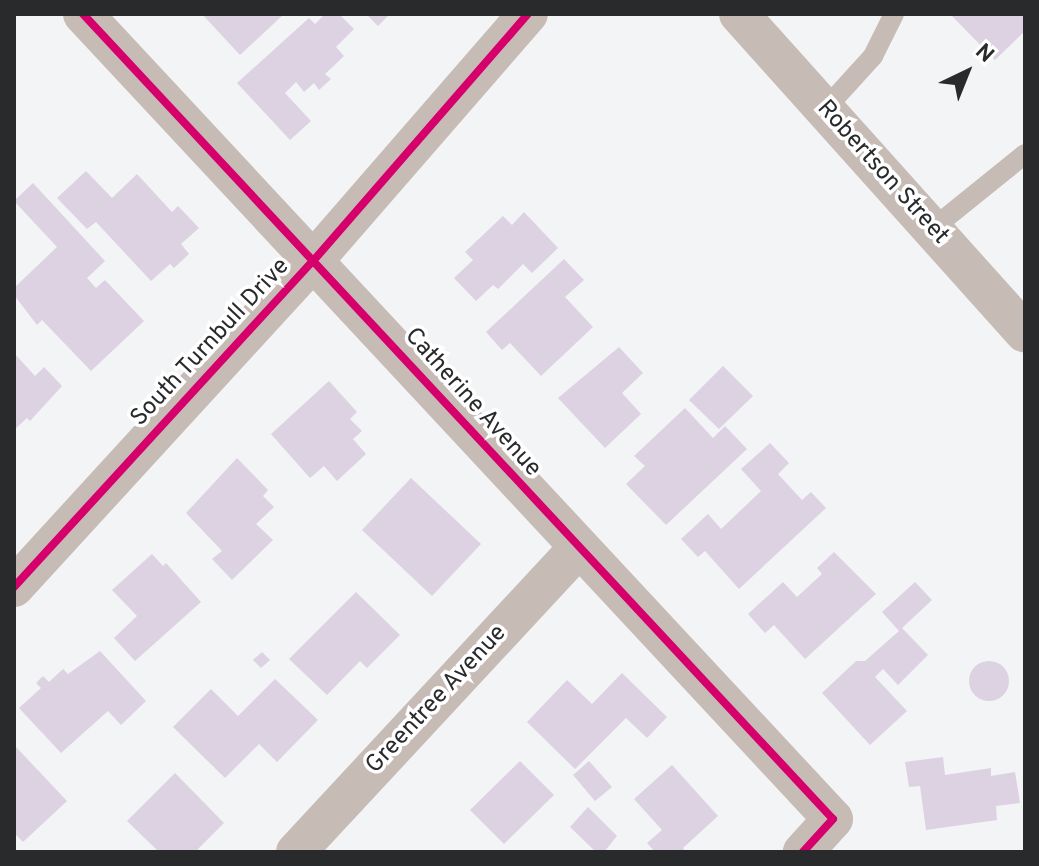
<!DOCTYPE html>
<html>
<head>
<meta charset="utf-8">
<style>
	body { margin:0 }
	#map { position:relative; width:1039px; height:866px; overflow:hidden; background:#f3f4f6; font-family:Overpass,sans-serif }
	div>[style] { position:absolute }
	.building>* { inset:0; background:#dcd2e2 }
	.round { border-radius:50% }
	.service>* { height:20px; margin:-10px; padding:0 10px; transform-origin:10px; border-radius:10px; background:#c7bbb6 }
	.minor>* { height:40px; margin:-20px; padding:0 20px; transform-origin:20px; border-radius:20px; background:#c7bbb6 }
	.cycleway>* { height:8px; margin:-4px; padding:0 4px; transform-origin:4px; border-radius:4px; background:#d6006c }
	span { translate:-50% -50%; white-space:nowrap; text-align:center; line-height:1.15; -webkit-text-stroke:7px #fff; paint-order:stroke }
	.street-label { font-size:24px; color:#292a2b }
	.frame { position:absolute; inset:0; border:16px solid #292a2b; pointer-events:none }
	.north { position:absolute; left:927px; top:32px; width:80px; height:80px; -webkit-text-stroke:6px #fff; paint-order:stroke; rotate:43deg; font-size:22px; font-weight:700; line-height:32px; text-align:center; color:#292a2b }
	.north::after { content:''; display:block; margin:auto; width:28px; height:36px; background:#292a2b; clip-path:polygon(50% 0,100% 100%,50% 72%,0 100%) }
</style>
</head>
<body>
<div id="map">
	<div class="building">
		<div style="clip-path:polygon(202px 14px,284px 14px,240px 55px)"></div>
		<div style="clip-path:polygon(325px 14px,339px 14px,354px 29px,336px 47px,344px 56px,325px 74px,331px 79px,319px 90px,314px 83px,304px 92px,296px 82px,285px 93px,311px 121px,290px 140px,237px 83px,309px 18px,315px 24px)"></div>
		<div style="clip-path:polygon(366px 14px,390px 14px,378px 26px)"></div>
		<div style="clip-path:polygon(950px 14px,1025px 14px,1025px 31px,995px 60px)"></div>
		<div style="clip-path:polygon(86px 171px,112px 198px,137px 174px,172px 212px,178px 206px,199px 228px,181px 244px,189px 254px,174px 268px,170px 264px,151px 281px,96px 222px,87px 229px,57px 198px)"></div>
		<div style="clip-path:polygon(33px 183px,105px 261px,87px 278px,96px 288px,105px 280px,144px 321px,91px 371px,42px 320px,37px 325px,14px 295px,14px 288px,57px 247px,14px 201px)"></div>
		<div style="clip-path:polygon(524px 212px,558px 248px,532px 273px,523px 264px,498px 289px,493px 285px,476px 301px,454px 278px,473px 260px,465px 252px,503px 216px,512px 225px)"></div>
		<div style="clip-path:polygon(564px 259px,584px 280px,565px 297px,593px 327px,541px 376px,510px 343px,502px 350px,486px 332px)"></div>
		<div style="clip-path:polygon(619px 347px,643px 373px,622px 393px,641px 414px,605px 448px,558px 398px)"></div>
		<div style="clip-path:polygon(14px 353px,35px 376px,44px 367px,62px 386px,30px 421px,27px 418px,14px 430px)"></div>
		<div style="clip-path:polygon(723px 366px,753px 396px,719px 429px,689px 400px)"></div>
		<div style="clip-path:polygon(329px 381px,357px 412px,350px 419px,362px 431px,353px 439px,366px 454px,337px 481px,324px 466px,310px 478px,271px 434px)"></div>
		<div style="clip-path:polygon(685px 408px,713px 438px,725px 426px,747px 449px,666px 525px,626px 484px,645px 466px,634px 456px)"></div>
		<div style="clip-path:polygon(770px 443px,789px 463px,778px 474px,802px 500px,811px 492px,826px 508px,739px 589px,705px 551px,698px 557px,681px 539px,708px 514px,721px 529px,761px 491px,741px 469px)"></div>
		<div style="clip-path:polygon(237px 458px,268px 490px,263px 496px,274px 507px,256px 524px,273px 540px,232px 580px,212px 559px,222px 551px,186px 513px)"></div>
		<div style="clip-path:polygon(411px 478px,481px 544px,432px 596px,362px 530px)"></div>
		<div style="clip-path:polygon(834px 552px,876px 594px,805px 659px,774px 625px,765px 633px,748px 614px,783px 582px,797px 597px,822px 574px,817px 568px)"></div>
		<div style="clip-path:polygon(152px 554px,163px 566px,166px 563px,201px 602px,135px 661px,114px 638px,137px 616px,112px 590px)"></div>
		<div style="clip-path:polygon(915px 582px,932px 600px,902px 628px,928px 655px,898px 685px,883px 669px,875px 677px,907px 711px,870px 745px,822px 693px,856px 661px,865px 661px,899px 631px,882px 612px)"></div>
		<div style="clip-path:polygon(356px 592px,400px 635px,367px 668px,360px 661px,327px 695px,289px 659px)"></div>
		<div style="clip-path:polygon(100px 651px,146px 701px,121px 725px,108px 711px,61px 753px,19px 708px,41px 688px,36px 683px,43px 676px,49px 682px,63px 669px,68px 674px)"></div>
		<div style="clip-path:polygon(262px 652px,270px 660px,261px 668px,253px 660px)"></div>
		<div class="round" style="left:969px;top:661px;width:40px;height:40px"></div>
		<div style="clip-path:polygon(622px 673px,667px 717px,647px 738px,626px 718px,575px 769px,527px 722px,567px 680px,592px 704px)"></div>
		<div style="clip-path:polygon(275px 679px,318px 720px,277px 762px,259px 744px,225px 778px,173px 727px,211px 689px,238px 716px)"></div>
		<div style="clip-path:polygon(16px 747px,67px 801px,23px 842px,14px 833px)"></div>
		<div style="clip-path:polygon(943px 757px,945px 775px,991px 768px,991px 776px,1015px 772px,1020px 803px,996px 806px,997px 820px,926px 830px,920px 786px,909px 787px,905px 762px)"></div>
		<div style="clip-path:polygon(520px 761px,554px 795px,504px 844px,470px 810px)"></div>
		<div style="clip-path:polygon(589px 761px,612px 787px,595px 801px,573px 775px)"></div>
		<div style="clip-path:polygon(672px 765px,718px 816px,683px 848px,686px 852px,655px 852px,647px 843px,662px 830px,634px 799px)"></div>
		<div style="clip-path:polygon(175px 773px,224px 823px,195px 852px,159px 852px,127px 821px)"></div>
		<div style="clip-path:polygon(588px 807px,617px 836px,604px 852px,596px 852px,570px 827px)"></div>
	</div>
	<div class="service">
		<div style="left:825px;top:109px;width:72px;rotate:-47.8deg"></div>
		<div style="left:873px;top:56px;width:47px;rotate:-63.4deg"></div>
		<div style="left:932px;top:229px;width:119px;rotate:-38.9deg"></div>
	</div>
	<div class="minor">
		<div style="left:83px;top:14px;width:1100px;rotate:47.03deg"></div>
		<div style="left:833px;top:819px;width:45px;rotate:132.3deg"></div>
		<div style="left:739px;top:14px;width:428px;rotate:48.1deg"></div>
		<div style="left:14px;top:587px;width:444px;rotate:-47.5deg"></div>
		<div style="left:314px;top:260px;width:326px;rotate:-49deg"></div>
		<div style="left:296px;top:852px;width:414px;rotate:-47.1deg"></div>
	</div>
	<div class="cycleway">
		<div style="left:83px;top:14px;width:1100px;rotate:47.03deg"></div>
		<div style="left:833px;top:819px;width:45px;rotate:132.3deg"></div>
		<div style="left:14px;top:587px;width:444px;rotate:-47.5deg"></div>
		<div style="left:314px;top:260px;width:326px;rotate:-49deg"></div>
	</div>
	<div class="street-label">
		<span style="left:882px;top:173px;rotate:48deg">Robertson Street</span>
		<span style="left:211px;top:343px;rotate:-47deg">South Turnbull Drive</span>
		<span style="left:472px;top:403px;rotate:48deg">Catherine Avenue</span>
		<span style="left:437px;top:700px;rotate:-47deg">Greentree Avenue</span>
	</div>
	<div class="frame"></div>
	<div class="north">N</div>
</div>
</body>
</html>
